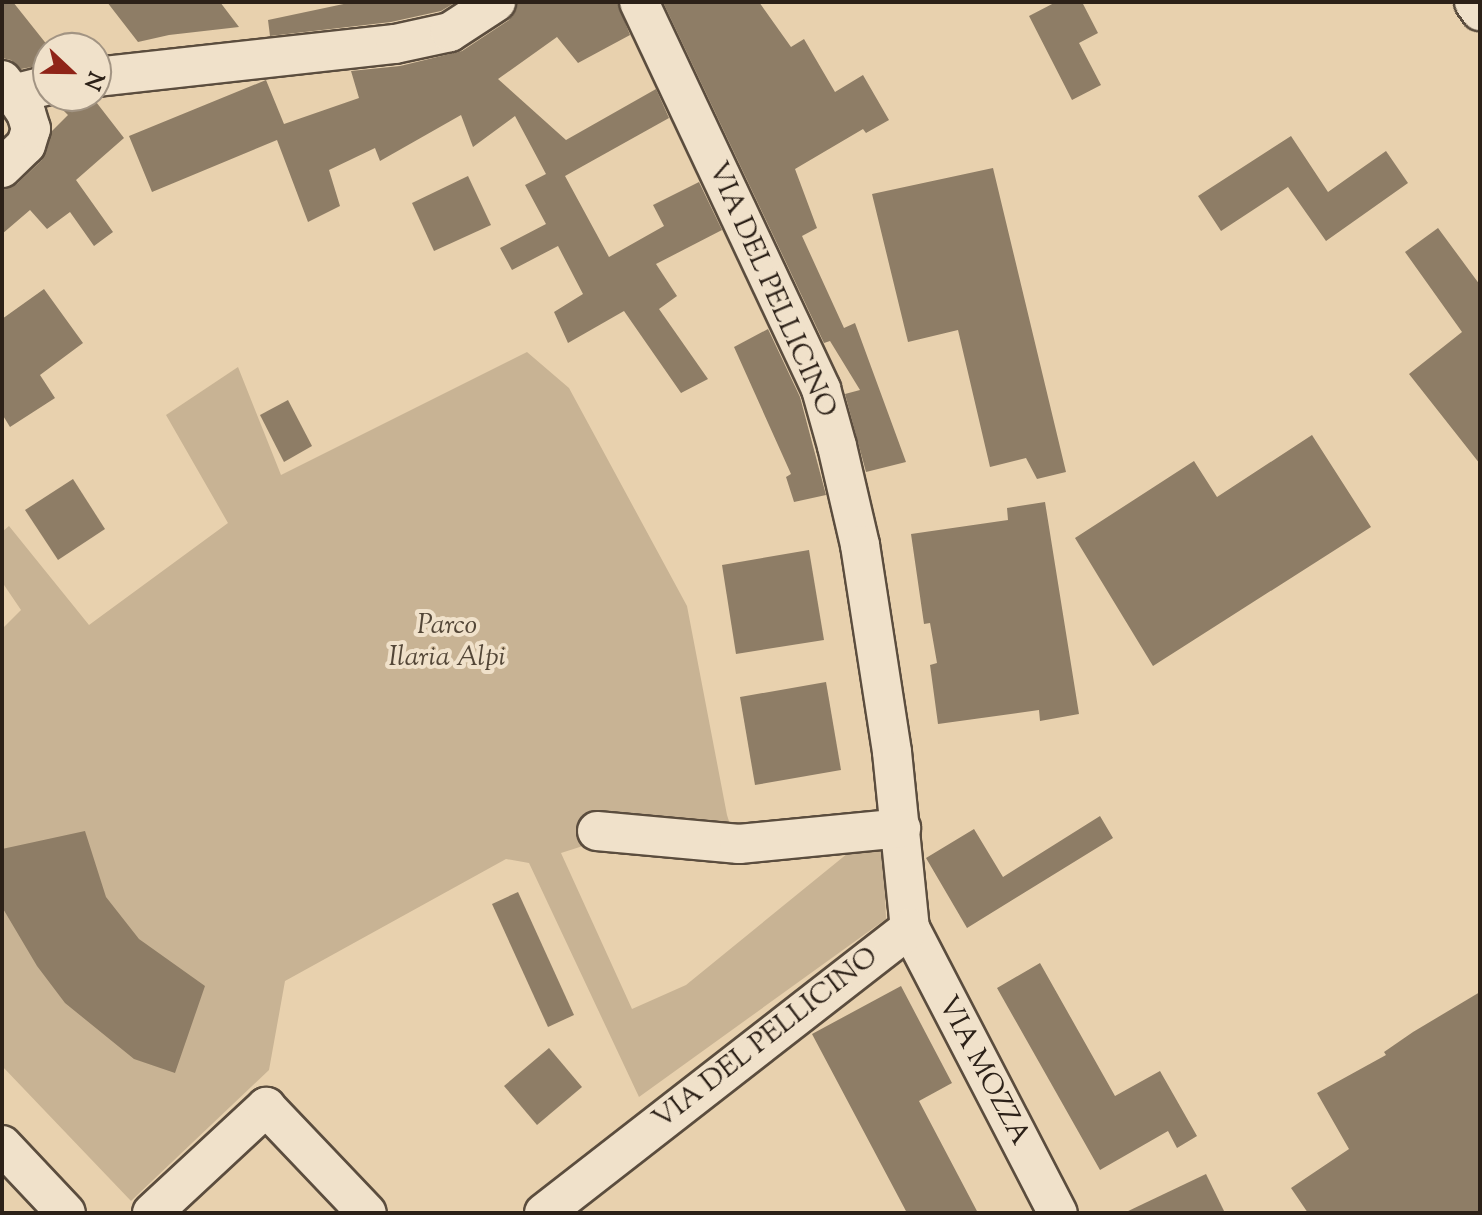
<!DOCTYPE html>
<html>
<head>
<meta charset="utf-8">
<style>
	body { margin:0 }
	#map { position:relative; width:1482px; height:1215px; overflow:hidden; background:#e8d1ae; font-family:"Sorts Mill Goudy",serif }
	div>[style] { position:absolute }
	.green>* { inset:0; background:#c8b394 }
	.building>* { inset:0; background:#8e7d66 }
	.roads { filter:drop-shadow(2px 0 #5b4d3e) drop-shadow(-2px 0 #5b4d3e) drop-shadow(0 2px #5b4d3e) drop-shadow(0 -2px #5b4d3e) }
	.minor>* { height:38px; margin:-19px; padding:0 19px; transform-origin:19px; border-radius:19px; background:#f0e1ca }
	span { translate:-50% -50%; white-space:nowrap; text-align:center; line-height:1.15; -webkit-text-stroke:8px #f0e1ca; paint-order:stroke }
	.street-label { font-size:28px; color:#2c2118 }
	.park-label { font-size:28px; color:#534637; font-style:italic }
	.frame { position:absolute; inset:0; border:4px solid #2c2118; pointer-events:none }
	.north { position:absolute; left:32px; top:32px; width:80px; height:80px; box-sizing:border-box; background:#f0e1ca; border:2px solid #a29483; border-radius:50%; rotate:112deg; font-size:22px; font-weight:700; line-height:32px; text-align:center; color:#2c2118 }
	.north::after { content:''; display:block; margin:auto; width:28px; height:36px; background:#8f2418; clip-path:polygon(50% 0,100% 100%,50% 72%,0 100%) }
</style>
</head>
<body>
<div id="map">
	<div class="green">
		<div style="clip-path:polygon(527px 352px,569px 388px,687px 606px,727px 815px,734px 837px,586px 845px,561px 853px,632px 1009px,686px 985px,853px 849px,883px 847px,886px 919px,639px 1097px,529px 863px,506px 859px,285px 981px,269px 1070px,131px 1201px,2px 1066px,2px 629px,21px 610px,2px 582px,2px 532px,9px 526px,89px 625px,228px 523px,166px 415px,238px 367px,281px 475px)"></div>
	</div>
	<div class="building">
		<div style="clip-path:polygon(2px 2px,13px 2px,48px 46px,48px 64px,21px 69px,11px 60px,2px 58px)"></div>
		<div style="clip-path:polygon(107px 2px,220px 2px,239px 27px,169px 35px,138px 42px)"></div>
		<div style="clip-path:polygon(353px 2px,456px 2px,441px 11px,391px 22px,270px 36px,268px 20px)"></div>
		<div style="clip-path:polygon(518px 2px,617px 2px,630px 35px,578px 63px,557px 37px,498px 79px,566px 140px,656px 89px,669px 118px,565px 176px,609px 257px,664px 226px,653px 205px,699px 182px,722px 230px,656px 264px,677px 296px,659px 309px,708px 379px,681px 393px,624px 311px,568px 343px,554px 312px,583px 294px,558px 246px,512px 270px,500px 248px,546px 224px,525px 185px,546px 174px,515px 116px,473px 147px,461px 115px,380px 161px,375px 148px,329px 170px,340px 206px,308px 222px,277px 140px,152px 192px,129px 136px,266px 80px,284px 124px,359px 98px,351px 71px,400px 66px,462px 51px,509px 20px)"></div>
		<div style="clip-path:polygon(663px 2px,759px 2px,791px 47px,804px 39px,835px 92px,863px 75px,889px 120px,866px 133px,863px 129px,795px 169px,817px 228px,802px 236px,844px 328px,855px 323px,906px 462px,866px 472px,845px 394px,860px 390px,830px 341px,824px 343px)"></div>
		<div style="clip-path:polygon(1056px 2px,1082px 2px,1098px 33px,1079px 43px,1101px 85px,1072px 100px,1029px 16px)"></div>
		<div style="clip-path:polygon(66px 96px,93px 98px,124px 138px,76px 180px,113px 232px,94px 246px,70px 212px,47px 229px,30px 210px,2px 234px,2px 189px,17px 184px,42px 160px,52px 131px,68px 115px,57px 104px)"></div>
		<div style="clip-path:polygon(1291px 136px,1328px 192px,1386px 151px,1408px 183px,1326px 241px,1288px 187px,1221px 231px,1198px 196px)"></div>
		<div style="clip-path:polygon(993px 168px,1066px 472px,1037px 479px,1026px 458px,990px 467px,958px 330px,908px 342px,872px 194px)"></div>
		<div style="clip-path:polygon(468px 176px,491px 225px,434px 251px,412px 203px)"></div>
		<div style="clip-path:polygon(1438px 228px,1480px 285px,1480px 464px,1409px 374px,1462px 332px,1405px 252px)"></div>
		<div style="clip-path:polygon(44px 289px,83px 343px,40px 375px,55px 398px,10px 427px,2px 414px,2px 319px)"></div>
		<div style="clip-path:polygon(768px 329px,800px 397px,826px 495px,794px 502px,786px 477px,791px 474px,734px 347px)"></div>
		<div style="clip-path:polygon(288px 400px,312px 446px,284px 462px,260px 415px)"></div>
		<div style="clip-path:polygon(1312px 435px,1371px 527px,1153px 666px,1075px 538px,1194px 461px,1217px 497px)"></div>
		<div style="clip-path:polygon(73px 479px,105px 529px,58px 560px,25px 510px)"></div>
		<div style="clip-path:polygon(1045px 502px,1079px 714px,1040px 721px,1039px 710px,938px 724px,930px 665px,937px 663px,930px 623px,924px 624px,911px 534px,1008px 520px,1007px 508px)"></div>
		<div style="clip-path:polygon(809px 550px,824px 640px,736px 654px,722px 565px)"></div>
		<div style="clip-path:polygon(826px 682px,841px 770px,755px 785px,740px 697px)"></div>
		<div style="clip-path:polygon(1100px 816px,1113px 838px,967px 928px,926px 858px,974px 829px,1003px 877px)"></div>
		<div style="clip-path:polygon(85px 831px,106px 897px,139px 939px,205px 986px,175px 1073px,134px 1059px,65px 1003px,37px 966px,2px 907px,2px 849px)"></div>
		<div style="clip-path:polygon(518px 892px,574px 1015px,548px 1027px,492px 904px)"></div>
		<div style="clip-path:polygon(1040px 963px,1115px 1096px,1160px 1071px,1197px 1136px,1177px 1148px,1168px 1131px,1100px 1170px,997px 988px)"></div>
		<div style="clip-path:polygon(901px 986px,952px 1083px,919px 1101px,978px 1213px,907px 1213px,812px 1034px)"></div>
		<div style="clip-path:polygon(1480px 992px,1480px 1213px,1308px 1213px,1291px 1188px,1349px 1149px,1317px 1093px,1386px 1055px,1384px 1052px,1413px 1032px)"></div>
		<div style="clip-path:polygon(549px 1048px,582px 1087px,537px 1125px,504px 1086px)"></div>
		<div style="clip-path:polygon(1206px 1174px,1225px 1213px,1124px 1213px)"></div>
	</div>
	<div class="roads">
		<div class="minor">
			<div style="left:639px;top:2px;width:428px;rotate:64.8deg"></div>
			<div style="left:821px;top:389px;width:59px;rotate:74.3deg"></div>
			<div style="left:837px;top:446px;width:102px;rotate:76.9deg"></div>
			<div style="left:860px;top:545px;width:209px;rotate:81.2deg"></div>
			<div style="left:892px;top:752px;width:177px;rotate:84.2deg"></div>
			<div style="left:910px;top:928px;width:321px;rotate:62.6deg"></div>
			<div style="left:1474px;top:2px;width:11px;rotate:56deg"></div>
			<div style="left:96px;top:77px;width:301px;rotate:-6.3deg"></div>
			<div style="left:395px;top:44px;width:56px;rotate:-12.3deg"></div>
			<div style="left:450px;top:32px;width:55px;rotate:-33.1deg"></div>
			<div style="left:2px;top:80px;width:18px;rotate:52deg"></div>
			<div style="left:13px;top:94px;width:36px;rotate:-14deg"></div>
			<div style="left:2px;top:168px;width:33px;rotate:-44deg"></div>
			<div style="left:26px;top:145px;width:17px;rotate:-73deg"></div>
			<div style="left:31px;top:129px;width:17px;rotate:-107deg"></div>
			<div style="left:26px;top:113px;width:23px;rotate:-124deg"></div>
			<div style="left:597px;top:831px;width:143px;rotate:5.2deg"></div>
			<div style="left:739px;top:844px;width:163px;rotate:-5.6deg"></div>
			<div style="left:2px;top:1145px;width:93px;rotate:46.7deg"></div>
			<div style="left:152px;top:1213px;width:156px;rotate:-42.9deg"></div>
			<div style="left:266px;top:1107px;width:146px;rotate:46.4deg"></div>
			<div style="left:544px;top:1213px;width:464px;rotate:-37.9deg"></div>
		</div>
	</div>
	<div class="street-label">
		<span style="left:771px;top:290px;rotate:66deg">VIA DEL PELLICINO</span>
		<span style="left:766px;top:1039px;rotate:-38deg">VIA DEL PELLICINO</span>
		<span style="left:983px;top:1071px;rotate:62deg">VIA MOZZA</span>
	</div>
	<div class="park-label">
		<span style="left:447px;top:642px">Parco<br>Ilaria Alpi</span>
	</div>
	<div class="frame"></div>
	<div class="north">N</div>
</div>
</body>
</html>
